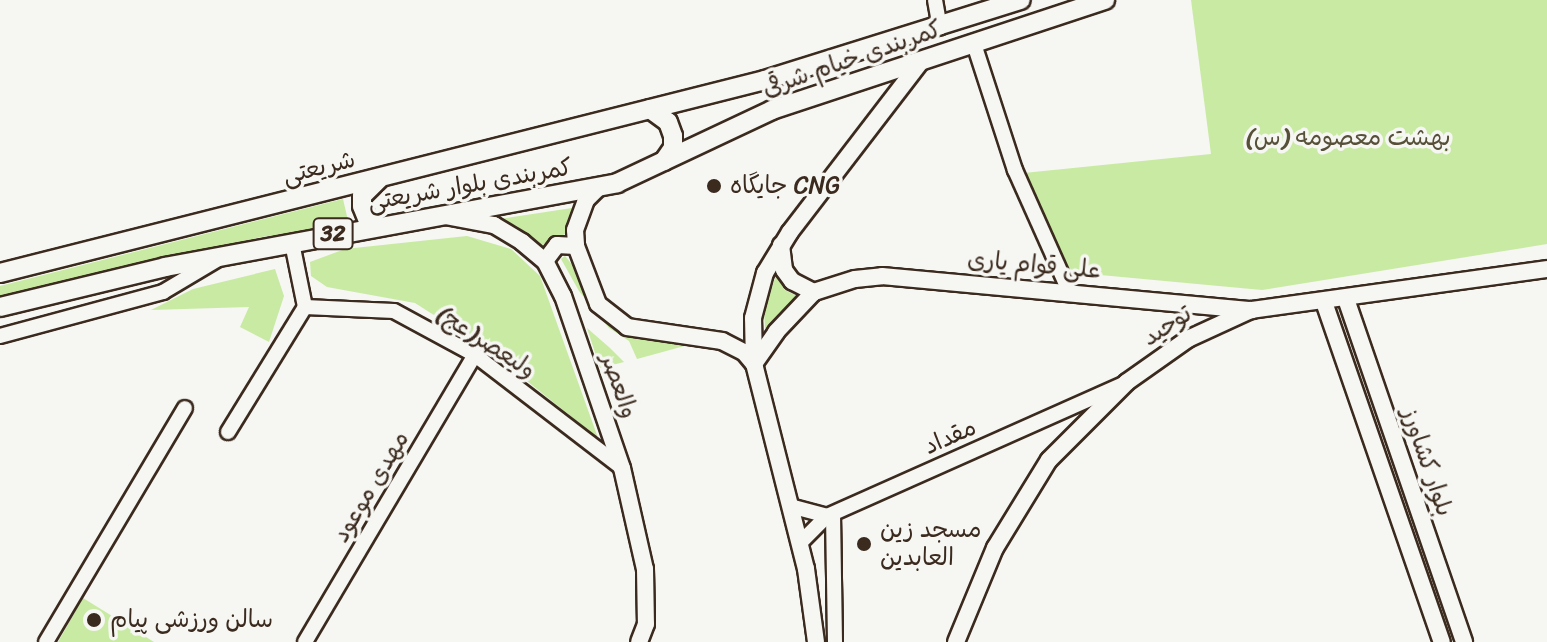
<!DOCTYPE html>
<html>
<head>
<meta charset="utf-8">
<style>
	body { margin:0 }
	#map { position:relative; width:1547px; height:642px; overflow:hidden; background:#f6f6f2; font-family:Sriracha,"Playpen Sans Arabic",sans-serif }
	div>[style] { position:absolute }
	.green>* { inset:0; background:#c8eaa3 }
	.roads { filter:drop-shadow(2px 0 #3b2a1e) drop-shadow(-2px 0 #3b2a1e) drop-shadow(0 2px #3b2a1e) drop-shadow(0 -2px #3b2a1e) }
	.tertiary>* { height:14px; margin:-7px; padding:0 7px; transform-origin:7px; border-radius:7px; background:#f6f6f2 }
	.secondary>* { height:16px; margin:-8px; padding:0 8px; transform-origin:8px; border-radius:8px; background:#f6f6f2 }
	.trunk>* { height:18px; margin:-9px; padding:0 9px; transform-origin:9px; border-radius:9px; background:#f6f6f2 }
	.dots>* { width:22px; height:22px; translate:-50% -50%; box-sizing:border-box; border:4px solid #f6f6f2; border-radius:50% }
	span { translate:-50% -50%; white-space:nowrap; text-align:center; line-height:1.15; -webkit-text-stroke:7px #f6f6f2; paint-order:stroke }
	.shield-label span { padding:2px 6px; background:#f6f6f2; border:2px solid; border-radius:6px; -webkit-text-stroke-width:0 }
	.shield-label { font-size:22px; color:#3b2a1e; font-weight:700 }
	.street-label { font-size:24px; color:#3b2a1e }
	.park-label { font-size:24px; color:#575039 }
	.poi-label { font-size:24px; color:#3b2a1e }
	.left { translate:0 -50%; text-align:left }
</style>
</head>
<body>
<div id="map">
	<div class="green">
		<div style="clip-path:polygon(1191px 0,1547px 0,1547px 244px,1262px 290px,1068px 272px,1024px 173px,1211px 154px)"></div>
		<div style="clip-path:polygon(343px 199px,349px 225px,261px 237px,0 297px,0 286px)"></div>
		<div style="clip-path:polygon(572px 208px,565px 234px,540px 246px,517px 226px,500px 219px)"></div>
		<div style="clip-path:polygon(467px 236px,511px 249px,540px 276px,598px 438px,487px 349px,415px 303px,327px 287px,311px 276px,310px 262px,345px 249px)"></div>
		<div style="clip-path:polygon(565px 256px,630px 335px,688px 345px,637px 359px,629px 341px,609px 328px,579px 291px,561px 259px)"></div>
		<div style="clip-path:polygon(275px 269px,284px 296px,269px 342px,240px 327px,249px 307px,151px 310px,193px 289px)"></div>
		<div style="clip-path:polygon(778px 269px,785px 290px,801px 298px,765px 329px,764px 311px)"></div>
		<div style="clip-path:polygon(587px 328px,610px 348px,624px 362px,600px 368px)"></div>
		<div style="clip-path:polygon(83px 598px,154px 642px,58px 642px)"></div>
	</div>
	<div class="roads">
		<div class="tertiary">
			<div style="left:935px;top:0;width:28px;rotate:80deg"></div>
			<div style="left:974px;top:44px;width:133px;rotate:72deg"></div>
			<div style="left:1015px;top:170px;width:133px;rotate:65.9deg"></div>
			<div style="left:292px;top:243px;width:65px;rotate:78.5deg"></div>
			<div style="left:305px;top:307px;width:89px;rotate:2.6deg"></div>
			<div style="left:394px;top:311px;width:92px;rotate:28.5deg"></div>
			<div style="left:475px;top:355px;width:185px;rotate:37.5deg"></div>
			<div style="left:0;top:336px;width:169px;rotate:-15.1deg"></div>
			<div style="left:163px;top:292px;width:63px;rotate:-30.7deg"></div>
			<div style="left:228px;top:432px;width:147px;rotate:-58.4deg"></div>
			<div style="left:790px;top:506px;width:38px;rotate:15deg"></div>
			<div style="left:833px;top:514px;width:128px;rotate:89.1deg"></div>
			<div style="left:800px;top:543px;width:38px;rotate:-45deg"></div>
			<div style="left:827px;top:516px;width:324px;rotate:-24deg"></div>
			<div style="left:46px;top:642px;width:272px;rotate:-59.3deg"></div>
			<div style="left:305px;top:642px;width:334px;rotate:-59.4deg"></div>
		</div>
		<div class="secondary">
			<div style="left:600px;top:186px;width:20px;rotate:135deg"></div>
			<div style="left:586px;top:200px;width:32px;rotate:110deg"></div>
			<div style="left:575px;top:230px;width:16px;rotate:86deg"></div>
			<div style="left:576px;top:246px;width:62px;rotate:69.2deg"></div>
			<div style="left:598px;top:304px;width:37px;rotate:38deg"></div>
			<div style="left:627px;top:327px;width:96px;rotate:8.4deg"></div>
			<div style="left:722px;top:341px;width:25px;rotate:27deg"></div>
			<div style="left:744px;top:352px;width:16px;rotate:50deg"></div>
			<div style="left:754px;top:364px;width:39px;rotate:-55deg"></div>
			<div style="left:776px;top:332px;width:55px;rotate:-46.5deg"></div>
			<div style="left:814px;top:292px;width:43px;rotate:-17.6deg"></div>
			<div style="left:855px;top:279px;width:27px;rotate:-6deg"></div>
			<div style="left:882px;top:276px;width:371px;rotate:5.3deg"></div>
			<div style="left:445px;top:216px;width:50px;rotate:10.4deg"></div>
			<div style="left:494px;top:225px;width:33px;rotate:31deg"></div>
			<div style="left:522px;top:242px;width:30px;rotate:40deg"></div>
			<div style="left:545px;top:261px;width:39px;rotate:63deg"></div>
			<div style="left:563px;top:296px;width:182px;rotate:71.1deg"></div>
			<div style="left:622px;top:468px;width:104px;rotate:77.2deg"></div>
			<div style="left:645px;top:569px;width:55px;rotate:89deg"></div>
			<div style="left:646px;top:624px;width:19px;rotate:111deg"></div>
			<div style="left:781px;top:245px;width:25px;rotate:83deg"></div>
			<div style="left:784px;top:270px;width:14px;rotate:54deg"></div>
			<div style="left:792px;top:281px;width:25px;rotate:27deg"></div>
			<div style="left:545px;top:261px;width:20px;rotate:-53deg"></div>
			<div style="left:557px;top:245px;width:19px;rotate:3deg"></div>
			<div style="left:1346px;top:299px;width:363px;rotate:71deg"></div>
			<div style="left:1324px;top:302px;width:360px;rotate:70.9deg"></div>
			<div style="left:816px;top:642px;width:74px;rotate:-97.8deg"></div>
			<div style="left:806px;top:569px;width:211px;rotate:-104.2deg"></div>
			<div style="left:754px;top:364px;width:46px;rotate:-91.2deg"></div>
			<div style="left:753px;top:318px;width:47px;rotate:-75.1deg"></div>
			<div style="left:765px;top:273px;width:48px;rotate:-58.6deg"></div>
			<div style="left:790px;top:232px;width:215px;rotate:-52.5deg"></div>
			<div style="left:956px;top:642px;width:102px;rotate:-67.5deg"></div>
			<div style="left:995px;top:548px;width:103px;rotate:-58.5deg"></div>
			<div style="left:1049px;top:460px;width:110px;rotate:-45deg"></div>
			<div style="left:1127px;top:382px;width:75px;rotate:-35.2deg"></div>
			<div style="left:1188px;top:339px;width:69px;rotate:-24.7deg"></div>
			<div style="left:1251px;top:310px;width:299px;rotate:-7.9deg"></div>
		</div>
		<div class="trunk">
			<div style="left:650px;top:109px;width:22px;rotate:36deg"></div>
			<div style="left:668px;top:122px;width:15px;rotate:70deg"></div>
			<div style="left:673px;top:136px;width:12px;rotate:90deg"></div>
			<div style="left:673px;top:148px;width:16px;rotate:125deg"></div>
			<div style="left:376px;top:225px;width:9px;rotate:-153deg"></div>
			<div style="left:368px;top:221px;width:16px;rotate:-112deg"></div>
			<div style="left:362px;top:206px;width:10px;rotate:-90deg"></div>
			<div style="left:362px;top:196px;width:24px;rotate:-45deg"></div>
			<div style="left:0;top:273px;width:789px;rotate:-14.16deg"></div>
			<div style="left:765px;top:80px;width:268px;rotate:-17.4deg"></div>
			<div style="left:0;top:307px;width:170px;rotate:-13.6deg"></div>
			<div style="left:165px;top:267px;width:460px;rotate:-10.5deg"></div>
			<div style="left:617px;top:183px;width:171px;rotate:-25.2deg"></div>
			<div style="left:772px;top:110px;width:351px;rotate:-18.3deg"></div>
		</div>
	</div>
	<div class="dots">
		<div style="left:714px;top:186px;background:#3b2a1e"></div>
		<div style="left:864px;top:544px;background:#3b2a1e"></div>
		<div style="left:94px;top:620px;background:#3b2a1e"></div>
	</div>
	<div class="shield-label">
		<span style="left:333px;top:234px">32</span>
	</div>
	<div class="street-label">
		<span style="left:852px;top:59px;rotate:-19deg">کمربندی خیام شرقی</span>
		<span style="left:319px;top:168px;rotate:-14deg">شریعتی</span>
		<span style="left:470px;top:185px;rotate:-10deg">کمربندی بلوار شریعتی</span>
		<span style="left:1034px;top:265px;rotate:5deg">علی قوام یاری</span>
		<span style="left:1167px;top:326px;rotate:-33deg">توحید</span>
		<span style="left:486px;top:342px;rotate:33deg">ولیعصر(عج)</span>
		<span style="left:619px;top:386px;rotate:71deg">والعصر</span>
		<span style="left:950px;top:437px;rotate:-24deg">مقداد</span>
		<span style="left:1427px;top:462px;rotate:71deg">بلوار کشاورز</span>
		<span style="left:371px;top:487px;rotate:-59deg">مهدی موعود</span>
	</div>
	<div class="park-label">
		<span style="left:1348px;top:138px">(بهشت معصومه (س</span>
	</div>
	<div class="poi-label">
		<span class="left" style="left:730px;top:186px">جایگاه CNG</span>
		<span class="left" style="left:880px;top:544px">مسجد زین<br>العابدین</span>
		<span class="left" style="left:110px;top:620px">سالن ورزشی پیام</span>
	</div>
</div>
</body>
</html>
